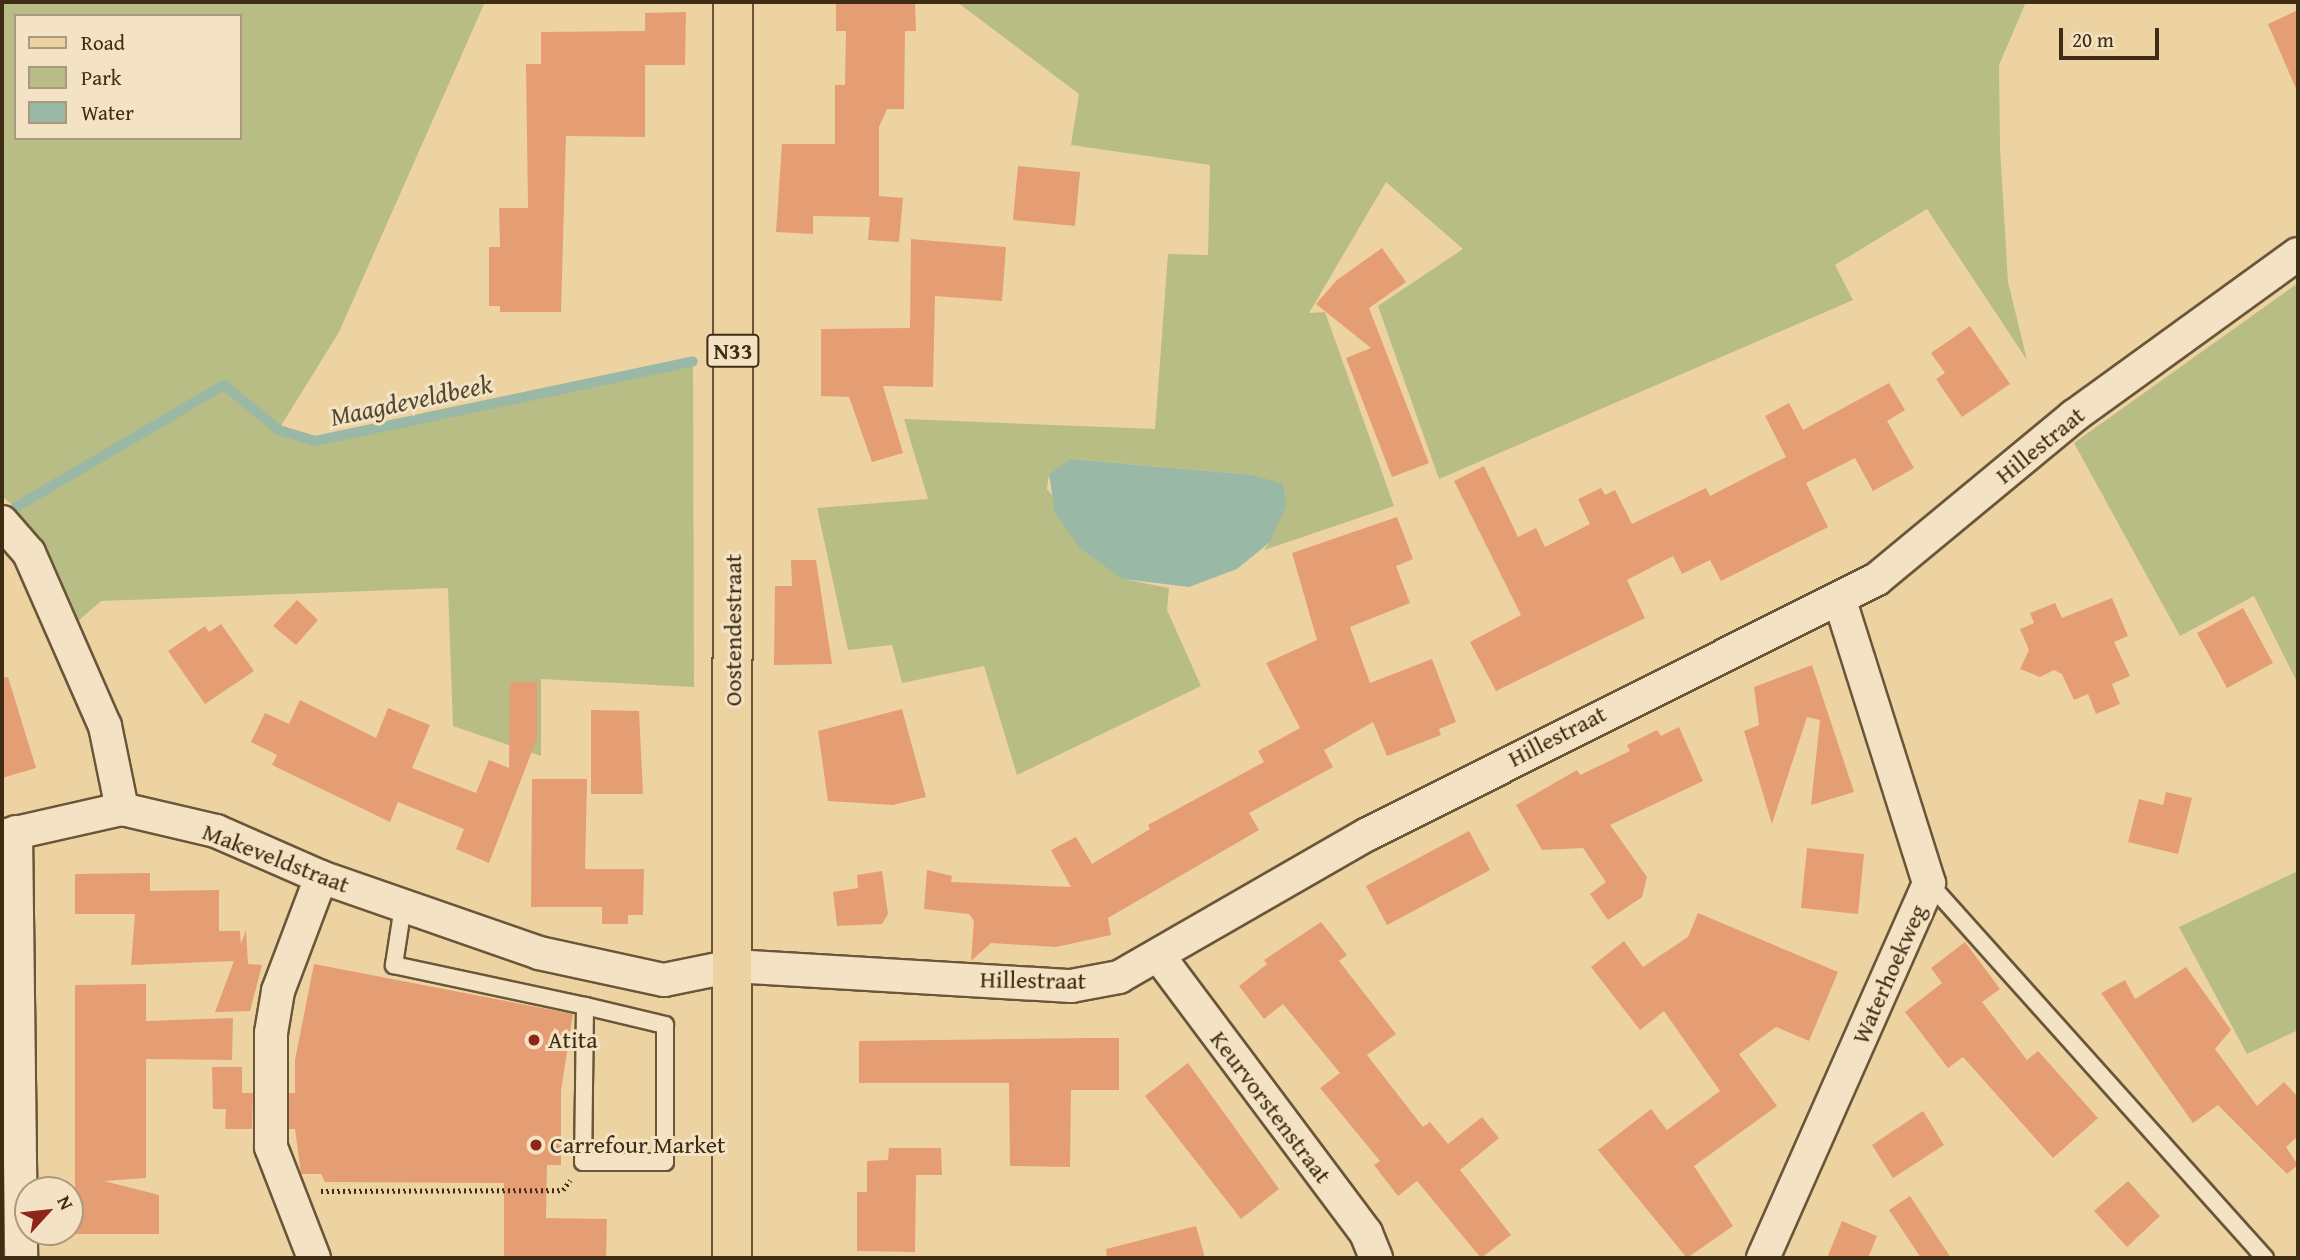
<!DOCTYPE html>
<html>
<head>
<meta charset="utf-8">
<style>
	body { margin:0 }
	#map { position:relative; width:2300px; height:1260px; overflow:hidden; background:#edd3a2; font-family:"Gentium Book Plus",serif }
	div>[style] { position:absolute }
	.green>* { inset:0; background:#b8bc85 }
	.water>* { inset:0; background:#99b8a5 }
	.stream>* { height:10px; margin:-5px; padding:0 5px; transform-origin:5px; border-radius:5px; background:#99b8a5 }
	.building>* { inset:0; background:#e59e74 }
	.path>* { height:4.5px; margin-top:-2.25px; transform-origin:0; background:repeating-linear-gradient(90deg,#3f2c15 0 2px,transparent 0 5.5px) }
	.roads { filter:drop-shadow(2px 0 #6a5638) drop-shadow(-2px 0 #6a5638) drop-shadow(0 2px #6a5638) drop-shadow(0 -2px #6a5638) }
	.service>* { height:16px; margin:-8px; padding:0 8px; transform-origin:8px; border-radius:8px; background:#f3e2c3 }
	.minor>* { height:32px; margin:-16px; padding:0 16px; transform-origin:16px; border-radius:16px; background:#f3e2c3 }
	.primary>* { height:38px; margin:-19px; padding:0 19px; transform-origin:19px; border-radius:19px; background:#edd3a2 }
	.dots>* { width:19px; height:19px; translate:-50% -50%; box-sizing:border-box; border:4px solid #f3e2c3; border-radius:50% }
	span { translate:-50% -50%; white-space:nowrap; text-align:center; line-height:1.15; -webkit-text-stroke:6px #f3e2c3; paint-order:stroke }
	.shield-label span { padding:2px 5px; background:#f3e2c3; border:2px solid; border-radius:5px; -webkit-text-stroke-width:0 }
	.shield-label { font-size:23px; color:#3f2c15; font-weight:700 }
	.street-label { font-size:24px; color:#3f2c15 }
	.poi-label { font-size:24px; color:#3f2c15 }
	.left { translate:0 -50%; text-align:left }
	.water-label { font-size:26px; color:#514832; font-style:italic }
	.frame { position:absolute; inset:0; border:4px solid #3f2c15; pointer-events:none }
	.legend { position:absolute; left:14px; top:14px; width:228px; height:126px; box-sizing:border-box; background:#f3e2c3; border:2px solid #ab997d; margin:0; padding:9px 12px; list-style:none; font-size:21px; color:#3f2c15 }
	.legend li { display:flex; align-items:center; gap:14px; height:35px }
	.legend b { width:35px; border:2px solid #ab997d }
	.north { position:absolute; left:14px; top:1176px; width:70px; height:70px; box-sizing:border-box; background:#f3e2c3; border:2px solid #ab997d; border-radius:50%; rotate:63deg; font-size:19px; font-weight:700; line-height:28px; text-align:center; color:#3f2c15 }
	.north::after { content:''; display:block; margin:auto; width:24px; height:32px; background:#8f2418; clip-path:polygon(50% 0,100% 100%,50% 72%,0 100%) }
	.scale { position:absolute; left:2059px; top:28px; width:100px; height:32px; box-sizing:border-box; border:4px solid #3f2c15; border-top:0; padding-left:9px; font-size:21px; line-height:24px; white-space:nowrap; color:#3f2c15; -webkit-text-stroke:5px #f3e2c3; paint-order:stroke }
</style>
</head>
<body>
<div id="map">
	<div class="green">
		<div style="clip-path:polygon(evenodd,2px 2px,485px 2px,339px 332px,279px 429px,315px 441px,693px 361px,694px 687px,541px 679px,541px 756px,453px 726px,448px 588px,101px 601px,77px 622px,16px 508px,2px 496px,2px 2px,16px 16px,240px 16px,240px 138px,16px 138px,16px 16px)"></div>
		<div style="clip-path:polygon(957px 2px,2026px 2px,1999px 65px,2000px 148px,2008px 282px,2027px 360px,1927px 209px,1835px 265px,1853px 300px,1439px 479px,1378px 306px,1463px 249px,1386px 182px,1309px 313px,1325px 312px,1394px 506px,1264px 550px,1270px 542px,1253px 475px,1072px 459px,1049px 474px,1047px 489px,1123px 579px,1169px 588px,1167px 610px,1201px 686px,1017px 775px,984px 666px,902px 683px,892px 645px,848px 650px,817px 508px,928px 499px,904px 419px,1155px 429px,1168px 254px,1208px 255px,1210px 165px,1071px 145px,1079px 94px)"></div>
		<div style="clip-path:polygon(2298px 283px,2298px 684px,2254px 596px,2180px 636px,2074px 443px)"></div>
		<div style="clip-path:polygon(2298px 871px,2298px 1030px,2247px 1054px,2179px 927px)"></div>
	</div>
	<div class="water">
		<div style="clip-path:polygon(1071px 459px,1253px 475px,1283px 484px,1286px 506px,1270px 542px,1237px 569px,1189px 587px,1123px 579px,1081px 549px,1055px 513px,1049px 474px)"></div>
	</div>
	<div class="stream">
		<div style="left:16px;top:507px;width:241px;rotate:-30.4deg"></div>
		<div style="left:224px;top:385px;width:71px;rotate:39.3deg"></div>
		<div style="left:279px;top:430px;width:38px;rotate:17deg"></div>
		<div style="left:315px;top:441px;width:386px;rotate:-11.9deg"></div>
	</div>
	<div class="building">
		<div style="clip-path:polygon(836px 2px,915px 2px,916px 31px,905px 31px,904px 109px,887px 109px,879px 127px,879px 196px,903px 198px,899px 242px,868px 240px,870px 217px,813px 216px,813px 234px,776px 232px,782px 144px,835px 144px,835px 85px,845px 85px,846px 31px,836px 31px)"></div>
		<div style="clip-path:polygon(2298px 10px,2298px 93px,2268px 24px)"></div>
		<div style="clip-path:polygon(686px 12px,685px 65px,645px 65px,645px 137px,566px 136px,561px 312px,500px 312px,500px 306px,489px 306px,489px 247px,500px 247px,499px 208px,528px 208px,526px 64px,541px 64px,541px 32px,645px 31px,645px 13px)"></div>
		<div style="clip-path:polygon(1018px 166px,1080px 172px,1075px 226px,1013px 220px)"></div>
		<div style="clip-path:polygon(911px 239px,1006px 247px,1002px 301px,935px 296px,933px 387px,883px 386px,903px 453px,872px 462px,849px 397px,821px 396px,821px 329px,910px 328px)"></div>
		<div style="clip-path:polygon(1382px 248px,1406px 282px,1369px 308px,1429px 463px,1392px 477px,1346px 358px,1371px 348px,1316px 304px,1337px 280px)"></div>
		<div style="clip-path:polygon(1970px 326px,2010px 384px,1962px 417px,1936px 379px,1945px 373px,1931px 353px)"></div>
		<div style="clip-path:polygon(1889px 383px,1905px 410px,1887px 421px,1914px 468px,1873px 491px,1855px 458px,1806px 483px,1828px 527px,1721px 581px,1710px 560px,1682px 574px,1673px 556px,1627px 580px,1645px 618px,1496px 691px,1470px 642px,1521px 615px,1454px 481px,1484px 466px,1518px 537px,1536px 528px,1545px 547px,1590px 524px,1578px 499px,1601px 488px,1605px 495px,1615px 490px,1632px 524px,1706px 488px,1710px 496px,1786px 457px,1765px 416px,1789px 403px,1803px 430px)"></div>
		<div style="clip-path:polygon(1397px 517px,1413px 559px,1396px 566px,1410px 603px,1350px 627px,1370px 683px,1432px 659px,1456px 722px,1439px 729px,1441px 735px,1387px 756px,1373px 722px,1324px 750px,1333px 767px,1249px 813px,1259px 830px,1108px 918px,1111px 935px,1056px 947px,991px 943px,971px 961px,974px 921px,969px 914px,924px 909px,927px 870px,952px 876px,951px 882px,1071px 887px,1051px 850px,1076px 837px,1092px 864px,1150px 829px,1148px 825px,1264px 762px,1258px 751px,1300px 728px,1266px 663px,1317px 640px,1292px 553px)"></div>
		<div style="clip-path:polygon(791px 560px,816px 560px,832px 664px,774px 665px,775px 586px,792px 586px)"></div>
		<div style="clip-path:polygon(2112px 598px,2128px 636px,2114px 642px,2130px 676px,2112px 684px,2120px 704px,2096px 714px,2088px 694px,2074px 700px,2062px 674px,2054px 670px,2040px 677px,2020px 669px,2029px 650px,2020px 629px,2034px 623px,2030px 613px,2055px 603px,2062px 618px)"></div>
		<div style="clip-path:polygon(297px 600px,318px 620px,296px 645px,273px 626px)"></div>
		<div style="clip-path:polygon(2243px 608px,2273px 663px,2227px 688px,2197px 633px)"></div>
		<div style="clip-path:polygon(221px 624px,254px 671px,205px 704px,168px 651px,205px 626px,209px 632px)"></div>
		<div style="clip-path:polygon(1812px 665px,1854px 792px,1811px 805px,1820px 720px,1807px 717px,1772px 824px,1744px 731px,1759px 725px,1754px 687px)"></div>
		<div style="clip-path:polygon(8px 677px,36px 768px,2px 778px,2px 678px)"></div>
		<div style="clip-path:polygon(510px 682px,537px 682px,537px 738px,489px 863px,456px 849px,464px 829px,398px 802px,390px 822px,272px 765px,277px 755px,251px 742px,265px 713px,289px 724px,300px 700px,376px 738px,388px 708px,430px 725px,412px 768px,476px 793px,489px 760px,509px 768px)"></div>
		<div style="clip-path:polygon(902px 709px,926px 797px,893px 805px,828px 801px,818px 731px)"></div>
		<div style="clip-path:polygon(591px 710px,639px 711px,643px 794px,591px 794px)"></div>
		<div style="clip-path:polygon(1679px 727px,1703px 781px,1610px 825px,1647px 877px,1642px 897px,1608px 920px,1590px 894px,1606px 882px,1583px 848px,1542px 850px,1516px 805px,1577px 770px,1580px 775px,1630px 751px,1627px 745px,1657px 730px,1661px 736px)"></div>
		<div style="clip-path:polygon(532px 779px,587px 779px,585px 869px,644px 869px,643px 915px,628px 915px,628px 924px,602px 924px,602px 907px,531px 907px)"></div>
		<div style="clip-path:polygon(2166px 792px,2192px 798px,2178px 854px,2128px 842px,2139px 799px,2163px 805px)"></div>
		<div style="clip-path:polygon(1469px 831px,1490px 870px,1387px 925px,1366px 886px)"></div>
		<div style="clip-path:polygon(1807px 848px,1864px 854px,1858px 914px,1801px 908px)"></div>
		<div style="clip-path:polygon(882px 871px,888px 914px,882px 924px,837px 926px,833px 892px,858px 888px,857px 875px)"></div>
		<div style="clip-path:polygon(150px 873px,150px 891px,219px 890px,219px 931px,240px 931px,241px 944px,246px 930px,248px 964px,262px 965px,250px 1011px,215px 1012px,234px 961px,131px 965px,135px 914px,75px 914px,75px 874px)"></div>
		<div style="clip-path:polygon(1698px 913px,1838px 972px,1809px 1041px,1776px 1027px,1739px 1054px,1777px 1106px,1694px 1166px,1733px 1226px,1687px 1258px,1598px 1150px,1651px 1109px,1667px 1130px,1720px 1091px,1664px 1011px,1640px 1030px,1591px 967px,1624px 941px,1643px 967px,1688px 937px)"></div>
		<div style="clip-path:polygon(1321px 922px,1347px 955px,1339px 961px,1396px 1034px,1367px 1055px,1423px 1127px,1430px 1122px,1448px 1144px,1482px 1117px,1499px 1138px,1460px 1170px,1511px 1235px,1481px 1258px,1417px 1181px,1398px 1196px,1374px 1165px,1380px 1161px,1320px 1088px,1340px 1073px,1283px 1004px,1264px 1019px,1239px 986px,1267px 964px,1264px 960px)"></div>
		<div style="clip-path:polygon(1965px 942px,2000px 989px,1982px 1002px,2027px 1060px,2038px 1051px,2098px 1118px,2053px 1158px,1963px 1057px,1948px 1068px,1905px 1012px,1942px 983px,1931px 968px)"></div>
		<div style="clip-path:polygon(314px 964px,573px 1014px,561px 1090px,561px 1165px,547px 1165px,546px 1218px,607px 1219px,606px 1258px,504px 1258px,504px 1183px,325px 1182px,321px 1174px,301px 1174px,295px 1129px,289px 1129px,289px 1093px,295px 1093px,295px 1060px)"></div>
		<div style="clip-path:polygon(2186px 967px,2231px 1030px,2215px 1049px,2257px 1106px,2284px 1082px,2298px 1097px,2298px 1136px,2286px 1147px,2298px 1165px,2287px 1174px,2218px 1105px,2193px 1123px,2101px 993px,2125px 980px,2135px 999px)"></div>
		<div style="clip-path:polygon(146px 984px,146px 1021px,233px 1018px,232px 1060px,146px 1059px,146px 1178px,104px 1181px,159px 1195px,159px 1234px,75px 1234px,75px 985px)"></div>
		<div style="clip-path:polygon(1091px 1038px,1119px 1038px,1119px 1090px,1071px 1090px,1070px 1167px,1010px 1166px,1009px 1083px,859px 1083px,859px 1041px)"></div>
		<div style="clip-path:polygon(1188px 1063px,1279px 1189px,1241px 1219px,1145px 1096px)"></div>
		<div style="clip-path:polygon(212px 1067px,242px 1067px,242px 1093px,253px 1093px,252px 1129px,225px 1129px,226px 1109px,213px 1109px)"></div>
		<div style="clip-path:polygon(1923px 1111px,1944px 1145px,1893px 1178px,1872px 1145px)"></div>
		<div style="clip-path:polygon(889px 1148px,941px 1148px,942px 1175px,916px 1175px,915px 1252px,857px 1251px,857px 1192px,867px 1192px,867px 1161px,888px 1160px)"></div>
		<div style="clip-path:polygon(2128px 1181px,2160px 1216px,2127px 1247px,2094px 1211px)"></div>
		<div style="clip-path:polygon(1910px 1196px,1951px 1258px,1921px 1258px,1889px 1210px)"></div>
		<div style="clip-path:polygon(1842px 1221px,1877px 1236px,1868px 1258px,1827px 1258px)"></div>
		<div style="clip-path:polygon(1196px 1226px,1205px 1258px,1107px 1258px,1106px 1249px)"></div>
	</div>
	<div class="path">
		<div style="left:321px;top:1191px;width:242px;rotate:-0.2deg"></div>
		<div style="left:563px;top:1190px;width:12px;rotate:-55deg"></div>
	</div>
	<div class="roads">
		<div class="service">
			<div style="left:1929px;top:883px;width:504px;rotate:48.14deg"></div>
			<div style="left:403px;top:906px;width:60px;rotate:98.7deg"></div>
			<div style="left:394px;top:965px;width:195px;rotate:12.1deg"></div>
			<div style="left:585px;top:1006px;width:156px;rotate:90.7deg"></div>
			<div style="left:583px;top:1162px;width:82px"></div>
			<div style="left:665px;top:1162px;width:137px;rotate:-90deg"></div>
			<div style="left:665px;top:1025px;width:82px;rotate:-166.6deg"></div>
		</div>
		<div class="minor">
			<div style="left:2px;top:522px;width:41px;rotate:48.9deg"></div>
			<div style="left:29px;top:553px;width:189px;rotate:66.3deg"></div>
			<div style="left:105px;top:726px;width:85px;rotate:78.4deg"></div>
			<div style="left:16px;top:832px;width:426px;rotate:89.3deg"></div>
			<div style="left:2px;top:836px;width:123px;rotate:-12.7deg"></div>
			<div style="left:122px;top:809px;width:97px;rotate:13.2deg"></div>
			<div style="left:216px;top:831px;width:115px;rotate:23.7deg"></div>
			<div style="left:321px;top:877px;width:231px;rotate:19.2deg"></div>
			<div style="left:539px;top:953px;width:128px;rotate:12.2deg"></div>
			<div style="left:664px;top:980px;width:70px;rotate:-11.5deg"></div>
			<div style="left:733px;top:966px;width:339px;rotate:3.4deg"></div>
			<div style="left:1071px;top:986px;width:49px;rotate:-10.6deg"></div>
			<div style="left:1119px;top:977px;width:287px;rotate:-29.9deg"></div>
			<div style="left:1368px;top:834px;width:569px;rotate:-26.61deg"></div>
			<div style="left:1877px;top:579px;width:256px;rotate:-39.6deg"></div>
			<div style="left:2074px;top:416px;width:276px;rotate:-35.9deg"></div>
			<div style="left:1161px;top:959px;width:342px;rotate:53.2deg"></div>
			<div style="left:1366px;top:1233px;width:27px;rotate:68deg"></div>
			<div style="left:314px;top:1258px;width:119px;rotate:-111.2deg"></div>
			<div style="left:271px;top:1147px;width:114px;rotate:-90deg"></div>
			<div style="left:271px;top:1033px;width:43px;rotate:-80.5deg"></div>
			<div style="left:278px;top:991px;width:122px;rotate:-69.3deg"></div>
			<div style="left:1763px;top:1258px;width:410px;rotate:-66.1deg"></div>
			<div style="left:1929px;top:883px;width:296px;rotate:-107.5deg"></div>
		</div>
		<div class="primary">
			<div style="left:732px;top:1258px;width:1256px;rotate:-89.95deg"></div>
		</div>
	</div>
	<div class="dots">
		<div style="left:534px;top:1040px;background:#8f2418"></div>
		<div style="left:536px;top:1145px;background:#8f2418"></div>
	</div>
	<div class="shield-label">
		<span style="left:733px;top:351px">N33</span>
	</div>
	<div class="street-label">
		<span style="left:2040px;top:445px;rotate:-39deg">Hillestraat</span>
		<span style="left:733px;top:630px;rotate:-90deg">Oostendestraat</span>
		<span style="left:1557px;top:736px;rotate:-27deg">Hillestraat</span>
		<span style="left:276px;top:858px;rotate:21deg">Makeveldstraat</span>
		<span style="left:1889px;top:974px;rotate:-66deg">Waterhoekweg</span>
		<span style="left:1033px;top:980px;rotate:1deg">Hillestraat</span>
		<span style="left:1271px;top:1107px;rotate:53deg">Keurvorstenstraat</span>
	</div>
	<div class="poi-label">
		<span class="left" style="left:548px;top:1040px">Atita</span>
		<span class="left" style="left:550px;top:1145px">Carrefour Market</span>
	</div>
	<div class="water-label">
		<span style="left:411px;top:400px;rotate:-12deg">Maagdeveldbeek</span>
	</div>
	<div class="frame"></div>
	<ul class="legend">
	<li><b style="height:9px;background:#edd3a2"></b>Road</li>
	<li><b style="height:19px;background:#b8bc85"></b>Park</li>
	<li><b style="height:19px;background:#99b8a5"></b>Water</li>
	</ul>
	<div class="north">N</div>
	<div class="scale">20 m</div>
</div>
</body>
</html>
